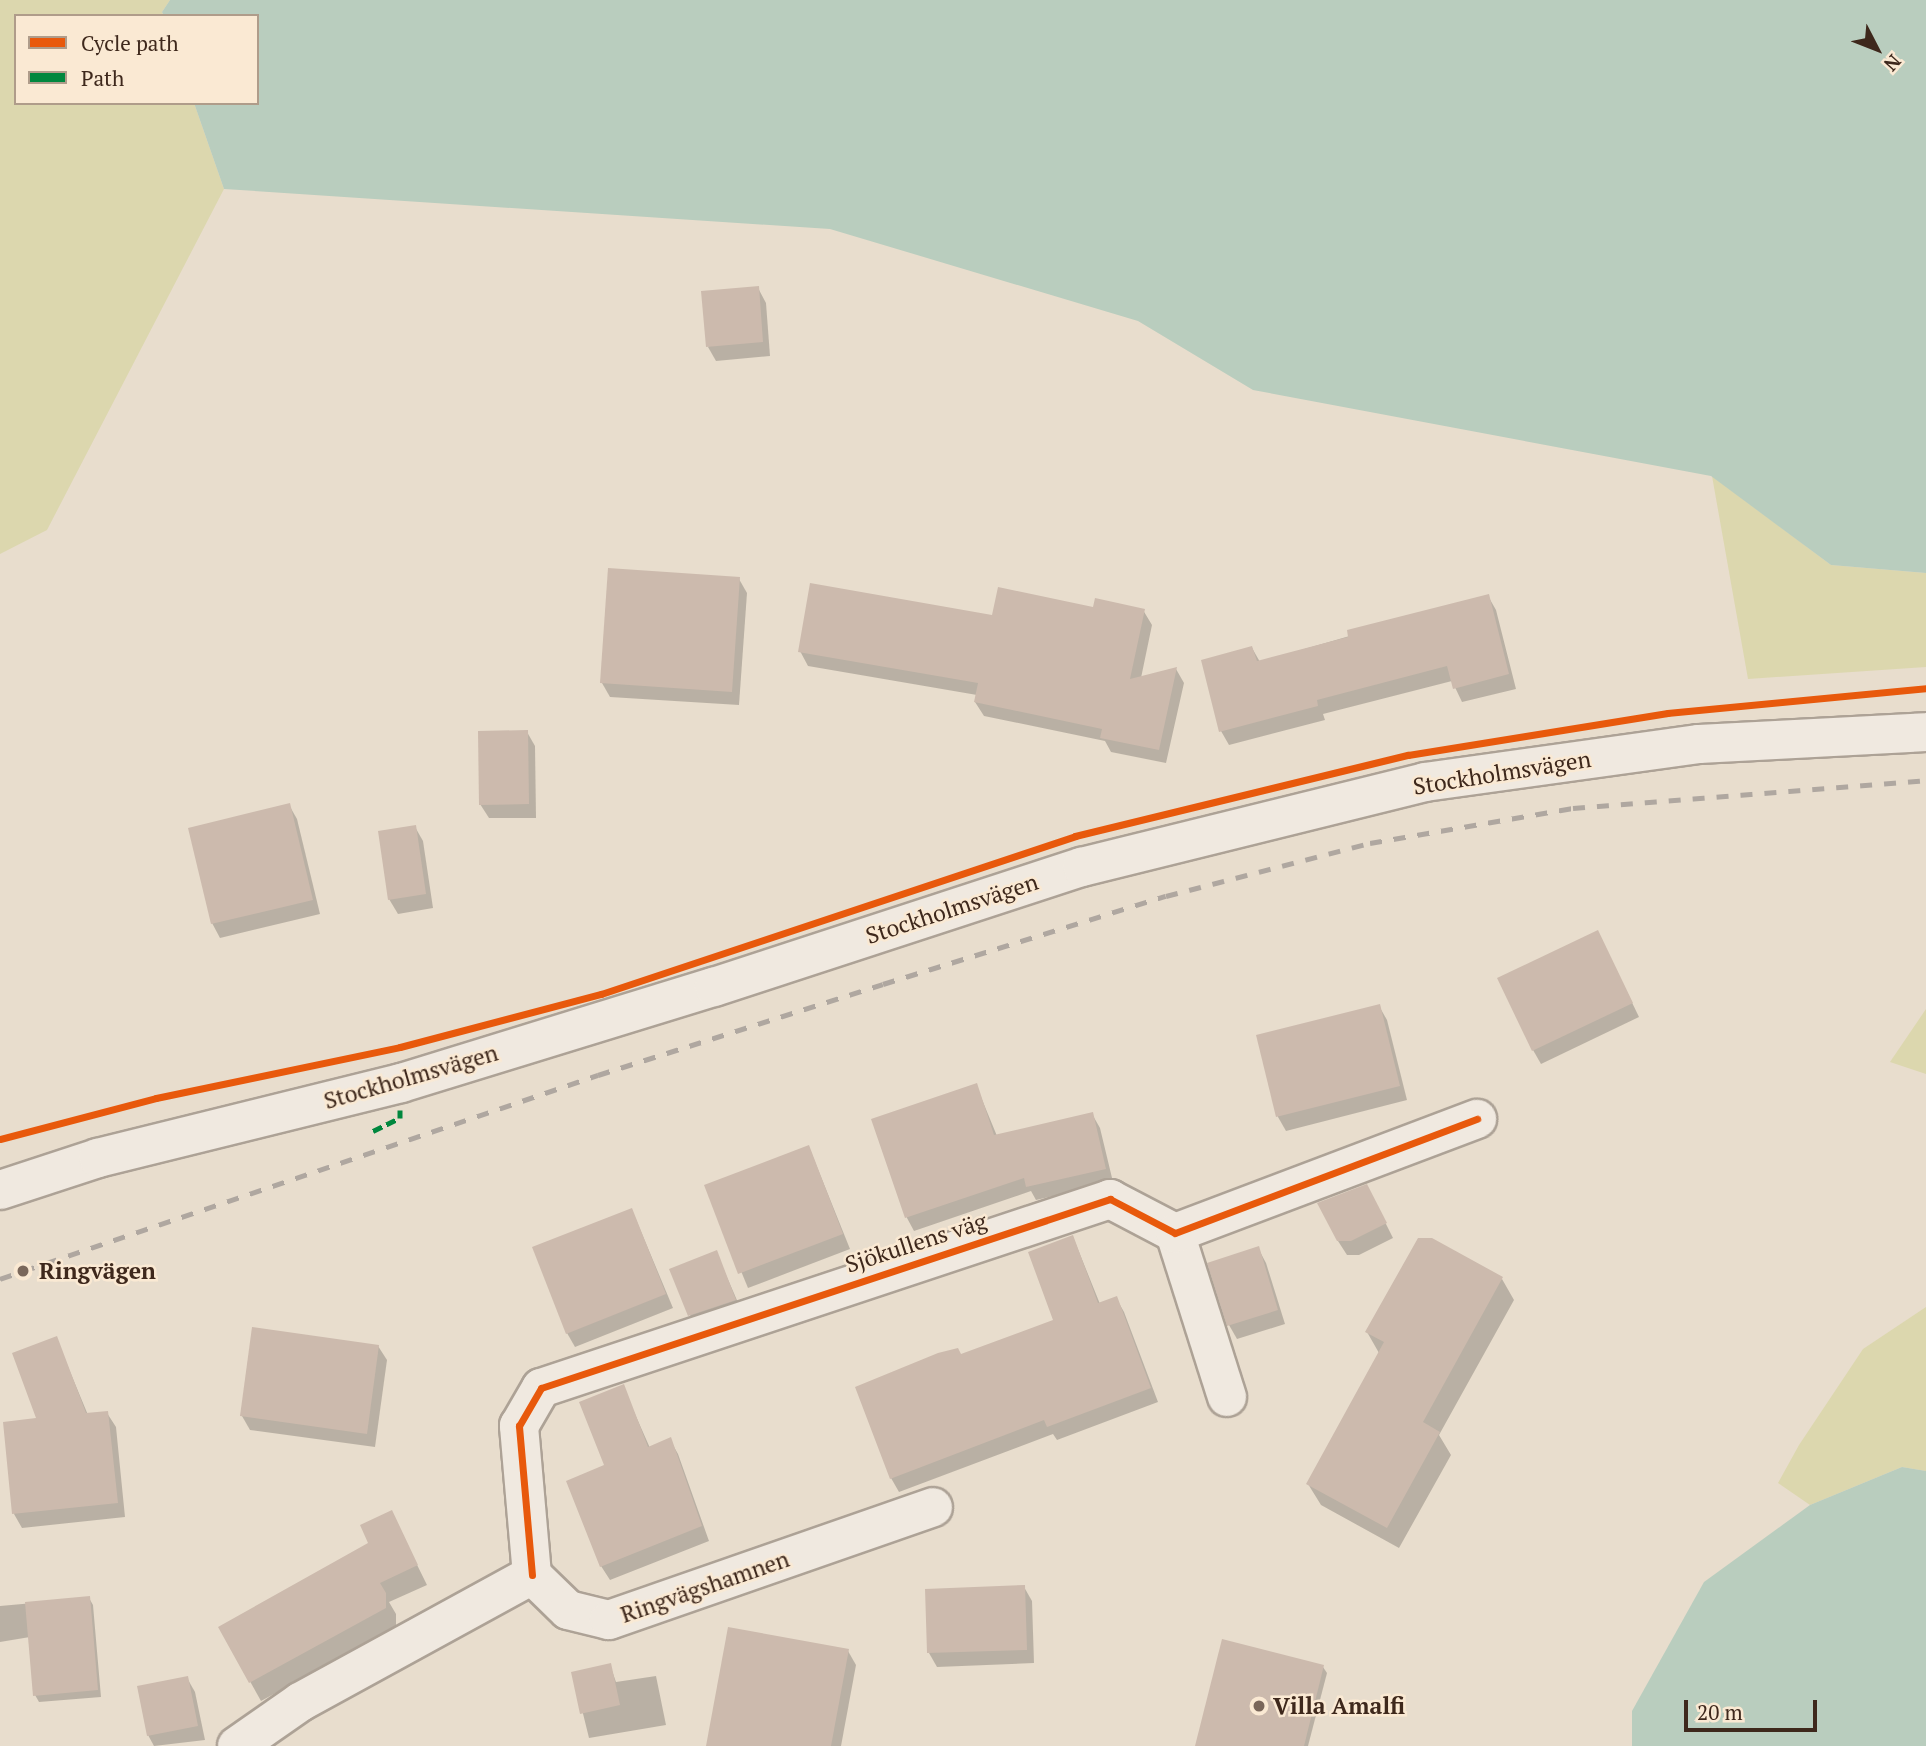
<!DOCTYPE html>
<html>
<head>
<meta charset="utf-8">
<style>
	body { margin:0 }
	#map { position:relative; width:1926px; height:1746px; overflow:hidden; background:#e8ddcd; font-family:"PT Serif",serif }
	div>[style] { position:absolute }
	.green>* { inset:0; background:#dcd7ae }
	.water>* { inset:0; background:#b9cdbe }
	.shadow>* { inset:0; background:#0003 }
	.building>* { inset:0; background:#ccbaad }
	.roads { filter:drop-shadow(2px 0 #ada296) drop-shadow(-2px 0 #ada296) drop-shadow(0 2px #ada296) drop-shadow(0 -2px #ada296) }
	.minor>* { height:38px; margin:-19px; padding:0 19px; transform-origin:19px; border-radius:19px; background:#f0e9e0 }
	.secondary>* { height:38px; margin:-19px; padding:0 19px; transform-origin:19px; border-radius:19px; background:#f0e9e0 }
	.rail>* { height:5px; margin-top:-2.5px; transform-origin:0; background:repeating-linear-gradient(90deg,#afa7a0 0 12px,transparent 0 24px) }
	.quiet>* { height:5px; margin-top:-2.5px; transform-origin:0; background:repeating-linear-gradient(90deg,#00873e 0 10px,transparent 0 15px) }
	.cycleway>* { height:7px; margin:-3.5px; padding:0 3.5px; transform-origin:3.5px; border-radius:3.5px; background:#e8590c }
	.dots>* { width:19px; height:19px; translate:-50% -50%; box-sizing:border-box; border:4px solid #fae9d3; border-radius:50% }
	span { translate:-50% -50%; white-space:nowrap; text-align:center; line-height:1.15; -webkit-text-stroke:5px #fae9d3; paint-order:stroke }
	.street-label { font-size:23px; color:#3e281c }
	.poi-label { font-size:23px; color:#3e281c; font-weight:700 }
	.left { translate:0 -50%; text-align:left }
	.legend { position:absolute; left:14px; top:14px; width:245px; height:91px; box-sizing:border-box; background:#fae9d3; border:2px solid #af9c8a; margin:0; padding:9px 12px; list-style:none; font-size:21px; color:#3e281c }
	.legend li { display:flex; align-items:center; gap:14px; height:35px }
	.legend b { width:35px; border:2px solid #af9c8a }
	.north { position:absolute; left:1842px; top:14px; width:70px; height:70px; -webkit-text-stroke:5px #fae9d3; paint-order:stroke; rotate:132deg; font-size:19px; font-weight:700; line-height:28px; text-align:center; color:#3e281c }
	.north::after { content:''; display:block; margin:auto; width:24px; height:32px; background:#3e281c; clip-path:polygon(50% 0,100% 100%,50% 72%,0 100%) }
	.scale { position:absolute; left:1684px; top:1700px; width:133px; height:32px; box-sizing:border-box; border:4px solid #3e281c; border-top:0; padding-left:9px; font-size:21px; line-height:24px; white-space:nowrap; color:#3e281c; -webkit-text-stroke:5px #fae9d3; paint-order:stroke }
</style>
</head>
<body>
<div id="map">
	<div class="green">
		<div style="clip-path:polygon(0 0,170px 0,162px 12px,164px 16px,16px 16px,16px 103px,194px 103px,224px 189px,47px 530px,0 554px)"></div>
		<div style="clip-path:polygon(1712px 476px,1831px 565px,1926px 573px,1926px 667px,1748px 679px)"></div>
		<div style="clip-path:polygon(1926px 1009px,1926px 1074px,1890px 1062px)"></div>
		<div style="clip-path:polygon(1926px 1307px,1926px 1471px,1902px 1467px,1810px 1505px,1778px 1483px,1799px 1445px,1863px 1349px)"></div>
	</div>
	<div class="water">
		<div style="clip-path:polygon(170px 0,1926px 0,1926px 573px,1831px 565px,1711px 476px,1253px 390px,1138px 321px,830px 229px,224px 189px,194px 103px,257px 103px,257px 16px,164px 16px,162px 12px)"></div>
		<div style="clip-path:polygon(1902px 1467px,1926px 1471px,1926px 1746px,1632px 1746px,1632px 1711px,1704px 1582px,1810px 1505px)"></div>
	</div>
	<div class="shadow">
		<div style="clip-path:polygon(758px 288px,766px 303px,770px 356px,716px 361px,708px 347px)"></div>
		<div style="clip-path:polygon(739px 579px,747px 593px,739px 705px,610px 697px,602px 683px)"></div>
		<div style="clip-path:polygon(1488px 596px,1496px 610px,1516px 689px,1462px 702px,1452px 681px,1323px 714px,1325px 720px,1229px 745px,1221px 731px,1252px 648px,1260px 662px)"></div>
		<div style="clip-path:polygon(1095px 609px,1143px 610px,1152px 625px,1141px 678px,1176px 669px,1184px 683px,1166px 763px,1111px 752px,1105px 741px,984px 716px,975px 702px,977px 695px,808px 666px,800px 651px,993px 617px)"></div>
		<div style="clip-path:polygon(527px 732px,535px 746px,536px 818px,489px 818px,480px 804px)"></div>
		<div style="clip-path:polygon(289px 805px,297px 819px,320px 914px,220px 938px,212px 923px)"></div>
		<div style="clip-path:polygon(415px 827px,423px 841px,433px 908px,398px 914px,389px 899px)"></div>
		<div style="clip-path:polygon(1598px 932px,1639px 1017px,1541px 1064px,1533px 1050px)"></div>
		<div style="clip-path:polygon(1379px 1006px,1387px 1020px,1407px 1100px,1286px 1131px,1278px 1117px,1258px 1036px)"></div>
		<div style="clip-path:polygon(976px 1085px,997px 1136px,1092px 1114px,1100px 1128px,1113px 1182px,1036px 1200px,1031px 1191px,914px 1231px,907px 1218px,873px 1120px)"></div>
		<div style="clip-path:polygon(809px 1147px,850px 1249px,748px 1288px,706px 1186px)"></div>
		<div style="clip-path:polygon(1374px 1200px,1393px 1238px,1359px 1255px,1347px 1255px,1338px 1241px)"></div>
		<div style="clip-path:polygon(632px 1210px,673px 1308px,575px 1347px,567px 1333px)"></div>
		<div style="clip-path:polygon(1073px 1237px,1100px 1304px,1116px 1298px,1124px 1312px,1158px 1402px,1057px 1440px,1053px 1434px,899px 1492px,891px 1478px,961px 1356px,1055px 1321px)"></div>
		<div style="clip-path:polygon(1258px 1248px,1266px 1263px,1285px 1324px,1237px 1339px,1229px 1325px)"></div>
		<div style="clip-path:polygon(716px 1252px,743px 1314px,698px 1330px,690px 1315px)"></div>
		<div style="clip-path:polygon(1502px 1279px,1514px 1300px,1439px 1435px,1451px 1455px,1399px 1548px,1321px 1505px,1308px 1484px,1379px 1353px,1367px 1332px)"></div>
		<div style="clip-path:polygon(56px 1338px,88px 1415px,107px 1413px,116px 1427px,125px 1517px,22px 1528px,14px 1514px,5px 1423px,39px 1420px)"></div>
		<div style="clip-path:polygon(378px 1346px,387px 1360px,375px 1447px,250px 1430px,242px 1416px)"></div>
		<div style="clip-path:polygon(623px 1387px,650px 1448px,670px 1440px,678px 1454px,709px 1541px,610px 1580px,601px 1566px)"></div>
		<div style="clip-path:polygon(391px 1512px,427px 1585px,389px 1602px,396px 1614px,396px 1627px,261px 1701px,220px 1628px,371px 1544px)"></div>
		<div style="clip-path:polygon(1024px 1587px,1032px 1601px,1034px 1663px,937px 1667px,929px 1653px)"></div>
		<div style="clip-path:polygon(89px 1598px,93px 1605px,101px 1697px,39px 1702px,35px 1695px,30px 1637px,0 1642px,0 1606px)"></div>
		<div style="clip-path:polygon(848px 1651px,856px 1665px,841px 1746px,708px 1746px)"></div>
		<div style="clip-path:polygon(610px 1665px,616px 1682px,656px 1676px,666px 1725px,589px 1738px,573px 1673px)"></div>
		<div style="clip-path:polygon(1323px 1667px,1327px 1673px,1308px 1746px,1196px 1746px)"></div>
		<div style="clip-path:polygon(187px 1678px,195px 1692px,205px 1740px,154px 1746px,148px 1735px)"></div>
	</div>
	<div class="building">
		<div style="clip-path:polygon(759px 286px,763px 342px,706px 347px,701px 291px)"></div>
		<div style="clip-path:polygon(608px 568px,740px 577px,732px 692px,600px 683px)"></div>
		<div style="clip-path:polygon(810px 583px,992px 615px,998px 587px,1093px 607px,1095px 598px,1145px 609px,1130px 679px,1177px 667px,1159px 750px,1100px 738px,1102px 729px,974px 702px,978px 683px,798px 652px)"></div>
		<div style="clip-path:polygon(1489px 594px,1509px 674px,1453px 689px,1447px 666px,1317px 700px,1318px 706px,1219px 732px,1201px 660px,1252px 646px,1257px 661px,1348px 637px,1347px 630px)"></div>
		<div style="clip-path:polygon(528px 730px,529px 804px,479px 805px,478px 731px)"></div>
		<div style="clip-path:polygon(290px 803px,313px 900px,211px 924px,188px 828px)"></div>
		<div style="clip-path:polygon(416px 825px,426px 894px,388px 900px,378px 831px)"></div>
		<div style="clip-path:polygon(1598px 930px,1633px 1003px,1532px 1051px,1497px 978px)"></div>
		<div style="clip-path:polygon(1380px 1004px,1400px 1086px,1276px 1117px,1256px 1035px)"></div>
		<div style="clip-path:polygon(977px 1083px,994px 1135px,1093px 1112px,1106px 1169px,1026px 1187px,1024px 1178px,905px 1218px,871px 1119px)"></div>
		<div style="clip-path:polygon(809px 1145px,843px 1234px,738px 1274px,704px 1185px)"></div>
		<div style="clip-path:polygon(1367px 1184px,1387px 1223px,1351px 1241px,1337px 1241px,1317px 1203px)"></div>
		<div style="clip-path:polygon(632px 1208px,666px 1294px,566px 1334px,532px 1247px)"></div>
		<div style="clip-path:polygon(1073px 1235px,1098px 1303px,1117px 1296px,1151px 1388px,1047px 1427px,1044px 1420px,890px 1479px,855px 1387px,938px 1353px,958px 1348px,961px 1354px,1053px 1320px,1028px 1252px)"></div>
		<div style="clip-path:polygon(1418px 1238px,1432px 1238px,1503px 1277px,1423px 1422px,1440px 1432px,1387px 1528px,1306px 1484px,1384px 1342px,1365px 1332px)"></div>
		<div style="clip-path:polygon(1259px 1246px,1278px 1310px,1227px 1326px,1207px 1263px)"></div>
		<div style="clip-path:polygon(717px 1250px,736px 1300px,688px 1316px,669px 1269px)"></div>
		<div style="clip-path:polygon(252px 1327px,379px 1345px,367px 1434px,240px 1416px)"></div>
		<div style="clip-path:polygon(57px 1336px,86px 1413px,108px 1411px,118px 1503px,12px 1514px,3px 1422px,36px 1418px,12px 1353px)"></div>
		<div style="clip-path:polygon(624px 1384px,648px 1447px,671px 1437px,702px 1526px,600px 1567px,566px 1481px,604px 1465px,579px 1402px)"></div>
		<div style="clip-path:polygon(392px 1510px,418px 1565px,380px 1583px,386px 1593px,386px 1608px,249px 1683px,218px 1627px,368px 1543px,360px 1525px)"></div>
		<div style="clip-path:polygon(1025px 1585px,1027px 1650px,927px 1653px,925px 1589px)"></div>
		<div style="clip-path:polygon(90px 1596px,98px 1690px,33px 1696px,25px 1602px)"></div>
		<div style="clip-path:polygon(728px 1627px,849px 1649px,831px 1746px,706px 1746px)"></div>
		<div style="clip-path:polygon(1222px 1639px,1324px 1665px,1304px 1746px,1195px 1746px)"></div>
		<div style="clip-path:polygon(611px 1663px,620px 1705px,580px 1714px,571px 1672px)"></div>
		<div style="clip-path:polygon(188px 1676px,198px 1726px,147px 1736px,137px 1686px)"></div>
	</div>
	<div class="roads">
		<div class="minor">
			<div style="left:1175px;top:1233px;width:172px;rotate:72.4deg"></div>
			<div style="left:532px;top:1575px;width:150px;rotate:-95deg"></div>
			<div style="left:519px;top:1426px;width:44px;rotate:-59.9deg"></div>
			<div style="left:541px;top:1388px;width:600px;rotate:-18.37deg"></div>
			<div style="left:1110px;top:1199px;width:73px;rotate:27.6deg"></div>
			<div style="left:1175px;top:1233px;width:323px;rotate:-20.7deg"></div>
			<div style="left:237px;top:1746px;width:77px;rotate:-34.9deg"></div>
			<div style="left:300px;top:1702px;width:264px;rotate:-28.7deg"></div>
			<div style="left:532px;top:1575px;width:50px;rotate:44.2deg"></div>
			<div style="left:568px;top:1610px;width:42px;rotate:13.7deg"></div>
			<div style="left:609px;top:1620px;width:343px;rotate:-19.2deg"></div>
		</div>
		<div class="secondary">
			<div style="left:0;top:1190px;width:103px;rotate:-18.1deg"></div>
			<div style="left:98px;top:1158px;width:312px;rotate:-13.9deg"></div>
			<div style="left:401px;top:1083px;width:327px;rotate:-17.1deg"></div>
			<div style="left:714px;top:987px;width:387px;rotate:-18.1deg"></div>
			<div style="left:1082px;top:867px;width:353px;rotate:-13.9deg"></div>
			<div style="left:1425px;top:782px;width:277px;rotate:-7.9deg"></div>
			<div style="left:1699px;top:744px;width:227px;rotate:-3deg"></div>
		</div>
	</div>
	<div class="rail">
		<div style="left:0;top:1279px;width:632px;rotate:-18.84deg"></div>
		<div style="left:598px;top:1075px;width:299px;rotate:-17.7deg"></div>
		<div style="left:883px;top:984px;width:296px;rotate:-17.3deg"></div>
		<div style="left:1166px;top:896px;width:211px;rotate:-14.6deg"></div>
		<div style="left:1370px;top:843px;width:206px;rotate:-9.8deg"></div>
		<div style="left:1573px;top:808px;width:354px;rotate:-4.5deg"></div>
	</div>
	<div class="quiet">
		<div style="left:373px;top:1131px;width:30px;rotate:-26deg"></div>
		<div style="left:400px;top:1118px;width:8px;rotate:-90deg"></div>
	</div>
	<div class="cycleway">
		<div style="left:0;top:1139px;width:161px;rotate:-14.7deg"></div>
		<div style="left:156px;top:1098px;width:249px;rotate:-11.8deg"></div>
		<div style="left:400px;top:1047px;width:208px;rotate:-14.8deg"></div>
		<div style="left:601px;top:994px;width:500px;rotate:-18.4deg"></div>
		<div style="left:1075px;top:836px;width:343px;rotate:-13.7deg"></div>
		<div style="left:1408px;top:755px;width:263px;rotate:-9.2deg"></div>
		<div style="left:1668px;top:713px;width:259px;rotate:-5.5deg"></div>
		<div style="left:532px;top:1575px;width:150px;rotate:-95deg"></div>
		<div style="left:519px;top:1426px;width:44px;rotate:-59.9deg"></div>
		<div style="left:541px;top:1388px;width:600px;rotate:-18.37deg"></div>
		<div style="left:1110px;top:1199px;width:73px;rotate:27.6deg"></div>
		<div style="left:1175px;top:1233px;width:323px;rotate:-20.7deg"></div>
	</div>
	<div class="dots">
		<div style="left:23px;top:1271px;background:#7a675a"></div>
		<div style="left:1259px;top:1706px;background:#7a675a"></div>
	</div>
	<div class="street-label">
		<span style="left:1502px;top:773px;rotate:-9deg">Stockholmsvägen</span>
		<span style="left:952px;top:909px;rotate:-18deg">Stockholmsvägen</span>
		<span style="left:411px;top:1077px;rotate:-16deg">Stockholmsvägen</span>
		<span style="left:916px;top:1243px;rotate:-18deg">Sjökullens väg</span>
		<span style="left:705px;top:1587px;rotate:-19deg">Ringvägshamnen</span>
	</div>
	<div class="poi-label">
		<span class="left" style="left:39px;top:1271px">Ringvägen</span>
		<span class="left" style="left:1273px;top:1706px">Villa Amalfi</span>
	</div>
	<ul class="legend">
	<li><b style="height:9px;background:#e8590c"></b>Cycle path</li>
	<li><b style="height:9px;background:#00873e"></b>Path</li>
	</ul>
	<div class="north">N</div>
	<div class="scale">20 m</div>
</div>
</body>
</html>
